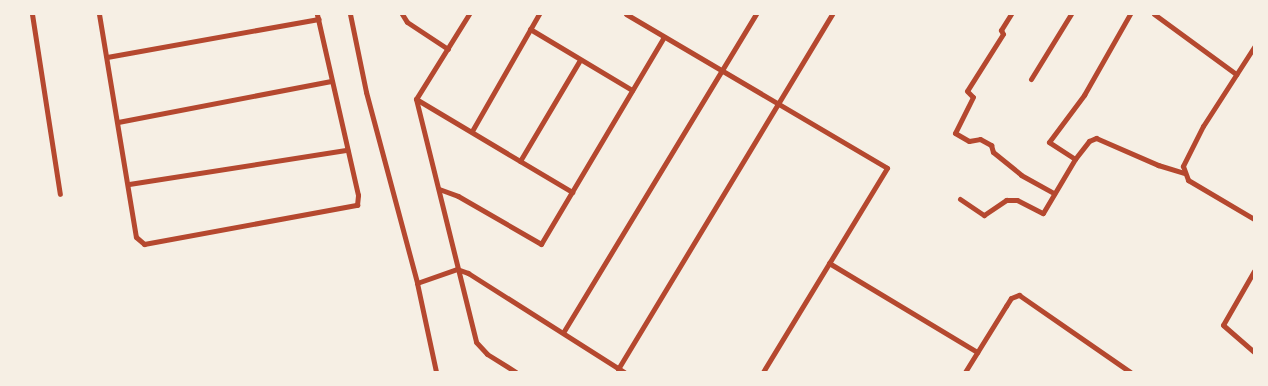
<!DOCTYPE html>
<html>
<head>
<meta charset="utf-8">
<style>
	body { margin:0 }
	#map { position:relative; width:1268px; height:386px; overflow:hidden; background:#f6efe4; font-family:Rubik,sans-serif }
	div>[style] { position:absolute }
	.minor>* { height:5px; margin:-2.5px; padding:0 2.5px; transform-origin:2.5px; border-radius:2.5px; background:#b5482f }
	span { translate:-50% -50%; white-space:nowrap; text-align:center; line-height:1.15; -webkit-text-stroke:5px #f6efe4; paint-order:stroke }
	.frame { position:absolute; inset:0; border:15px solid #f6efe4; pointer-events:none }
</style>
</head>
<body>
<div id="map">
	<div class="minor">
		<div style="left:32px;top:14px;width:182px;rotate:81.2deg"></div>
		<div style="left:99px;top:14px;width:226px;rotate:80.6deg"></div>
		<div style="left:136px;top:237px;width:11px;rotate:41deg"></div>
		<div style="left:144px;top:244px;width:217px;rotate:-10.4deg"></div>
		<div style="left:357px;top:205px;width:10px;rotate:-84deg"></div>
		<div style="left:358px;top:195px;width:186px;rotate:-102.8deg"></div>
		<div style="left:350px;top:14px;width:80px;rotate:78.4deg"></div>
		<div style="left:366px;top:92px;width:198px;rotate:75deg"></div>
		<div style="left:417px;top:283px;width:91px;rotate:77.9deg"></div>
		<div style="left:402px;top:14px;width:9px;rotate:58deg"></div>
		<div style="left:407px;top:22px;width:49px;rotate:33.4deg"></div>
		<div style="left:469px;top:14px;width:100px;rotate:121.9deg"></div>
		<div style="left:416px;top:99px;width:250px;rotate:76.1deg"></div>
		<div style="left:476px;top:342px;width:16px;rotate:47deg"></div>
		<div style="left:487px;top:354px;width:34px;rotate:32deg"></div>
		<div style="left:626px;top:14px;width:303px;rotate:30.5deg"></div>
		<div style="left:887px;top:168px;width:239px;rotate:121.3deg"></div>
		<div style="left:1011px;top:14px;width:19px;rotate:122deg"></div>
		<div style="left:1001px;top:30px;width:4px;rotate:63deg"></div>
		<div style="left:1003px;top:34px;width:67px;rotate:122.3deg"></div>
		<div style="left:967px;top:91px;width:8px;rotate:45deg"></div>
		<div style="left:973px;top:97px;width:40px;rotate:116.6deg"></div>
		<div style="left:955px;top:133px;width:16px;rotate:30deg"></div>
		<div style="left:969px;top:141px;width:11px;rotate:-10deg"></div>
		<div style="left:980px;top:139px;width:13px;rotate:29deg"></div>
		<div style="left:991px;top:145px;width:7px;rotate:74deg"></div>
		<div style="left:993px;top:152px;width:36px;rotate:39deg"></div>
		<div style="left:1021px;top:175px;width:38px;rotate:29deg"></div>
		<div style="left:1154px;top:14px;width:102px;rotate:36.2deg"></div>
		<div style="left:530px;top:29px;width:119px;rotate:30.9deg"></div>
		<div style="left:1254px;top:47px;width:94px;rotate:122.8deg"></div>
		<div style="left:1203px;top:126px;width:45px;rotate:116.6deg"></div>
		<div style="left:1183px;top:166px;width:15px;rotate:70deg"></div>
		<div style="left:1188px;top:180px;width:77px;rotate:30.6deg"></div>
		<div style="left:107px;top:57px;width:215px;rotate:-10.2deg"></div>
		<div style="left:1031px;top:79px;width:76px;rotate:-58.4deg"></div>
		<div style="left:416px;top:99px;width:182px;rotate:30.8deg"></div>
		<div style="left:118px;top:122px;width:217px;rotate:-10.9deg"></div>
		<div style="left:472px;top:131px;width:135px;rotate:-60.2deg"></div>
		<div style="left:1075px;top:159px;width:23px;rotate:-52deg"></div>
		<div style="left:1089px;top:141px;width:8px;rotate:-23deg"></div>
		<div style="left:1096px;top:138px;width:68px;rotate:23.5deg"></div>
		<div style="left:1158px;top:165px;width:27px;rotate:17deg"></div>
		<div style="left:520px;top:161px;width:117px;rotate:-59.3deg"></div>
		<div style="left:129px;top:184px;width:221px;rotate:-8.9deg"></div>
		<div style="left:439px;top:189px;width:20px;rotate:20deg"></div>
		<div style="left:458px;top:196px;width:96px;rotate:30deg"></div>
		<div style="left:541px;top:244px;width:241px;rotate:-59.3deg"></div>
		<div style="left:960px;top:199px;width:29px;rotate:34deg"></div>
		<div style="left:984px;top:215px;width:27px;rotate:-34deg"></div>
		<div style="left:1006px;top:200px;width:11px"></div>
		<div style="left:1017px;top:200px;width:29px;rotate:27deg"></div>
		<div style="left:1043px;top:213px;width:63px;rotate:-59.3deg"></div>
		<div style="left:1075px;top:159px;width:31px;rotate:-147deg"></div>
		<div style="left:1049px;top:142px;width:59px;rotate:-53.3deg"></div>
		<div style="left:1084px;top:95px;width:93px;rotate:-60.4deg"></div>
		<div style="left:829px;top:263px;width:173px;rotate:31deg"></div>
		<div style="left:1254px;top:271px;width:62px;rotate:119.9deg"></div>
		<div style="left:1223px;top:325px;width:41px;rotate:41.1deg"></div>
		<div style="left:417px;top:283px;width:42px;rotate:-19.3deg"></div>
		<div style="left:457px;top:269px;width:12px;rotate:20deg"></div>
		<div style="left:468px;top:273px;width:185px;rotate:32.4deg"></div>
		<div style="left:564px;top:331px;width:371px;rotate:-58.8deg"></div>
		<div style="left:618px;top:369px;width:415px;rotate:-58.9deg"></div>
		<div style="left:965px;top:372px;width:78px;rotate:-58.2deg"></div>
		<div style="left:1006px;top:306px;width:9px;rotate:-58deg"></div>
		<div style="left:1011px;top:298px;width:9px;rotate:-21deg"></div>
		<div style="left:1019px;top:295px;width:135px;rotate:34.7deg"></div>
	</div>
	<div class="frame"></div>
</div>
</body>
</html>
